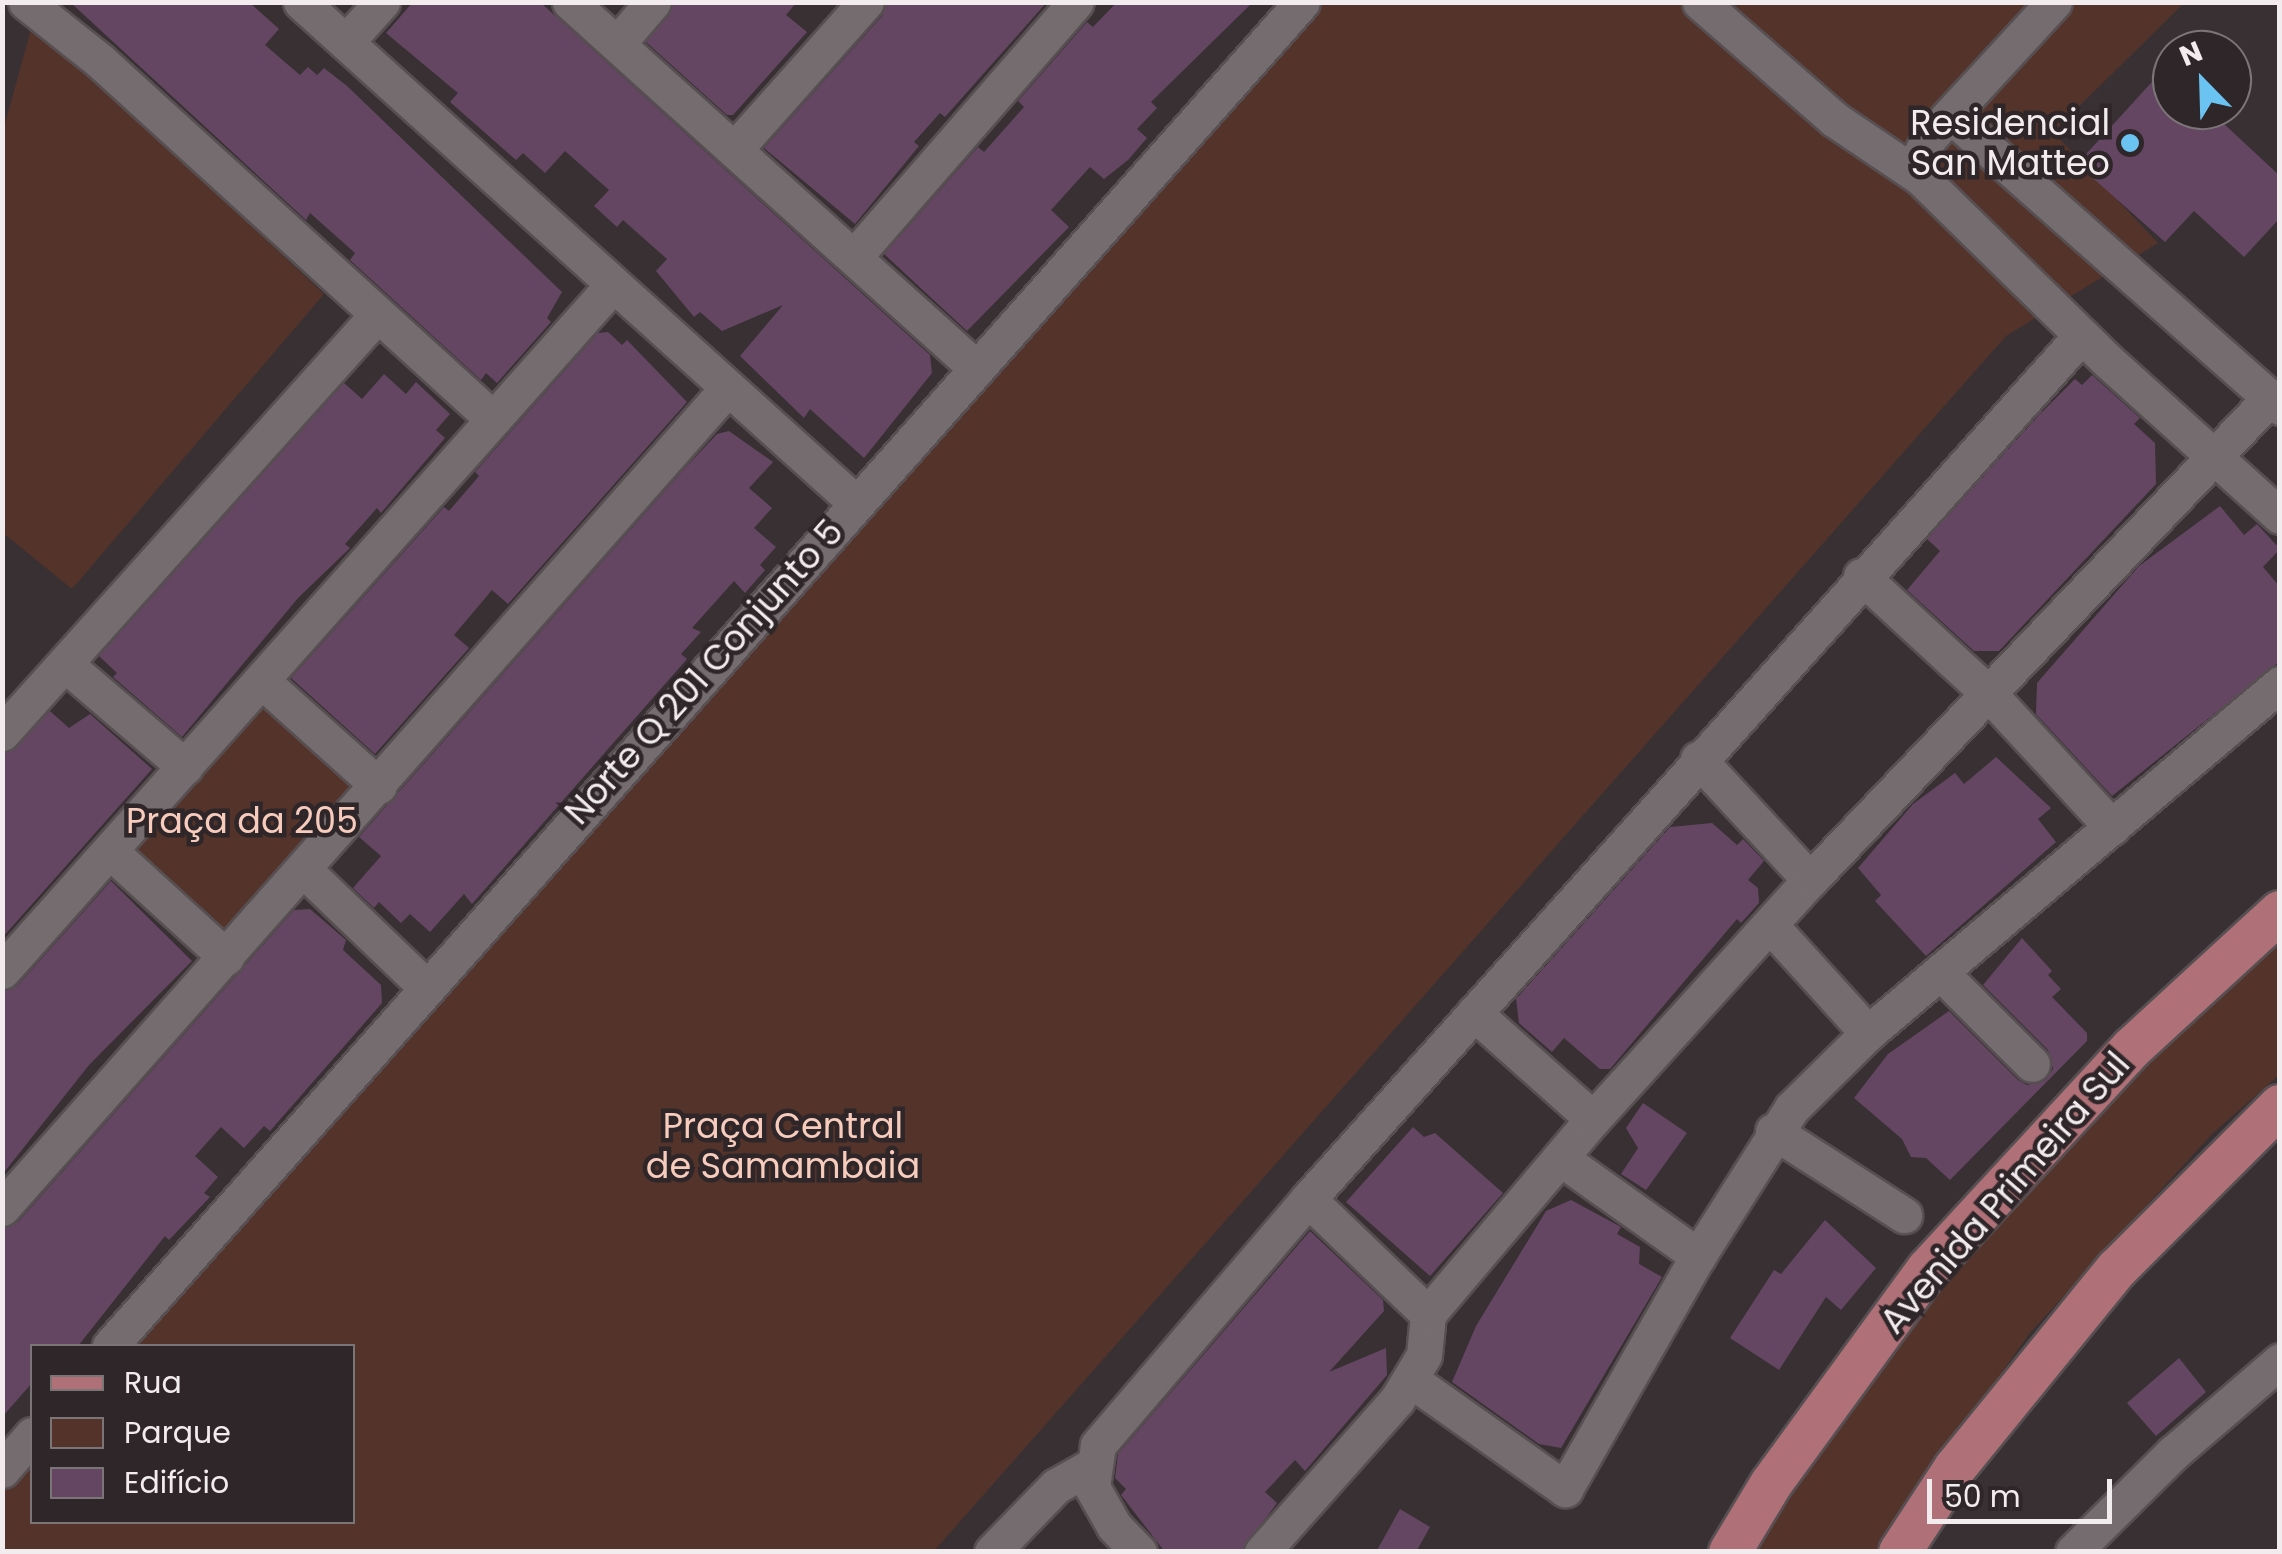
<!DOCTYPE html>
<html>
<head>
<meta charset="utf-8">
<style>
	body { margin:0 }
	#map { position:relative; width:2282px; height:1554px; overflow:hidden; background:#383033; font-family:Poppins,sans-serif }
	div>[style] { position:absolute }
	.green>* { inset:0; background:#54342a }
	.building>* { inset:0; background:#644662 }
	.roads { filter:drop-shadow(2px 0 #574f52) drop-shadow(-2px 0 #574f52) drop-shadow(0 2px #574f52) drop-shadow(0 -2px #574f52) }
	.minor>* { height:35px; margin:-17.5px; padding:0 17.5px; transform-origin:17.5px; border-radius:17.5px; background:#756c6f }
	.major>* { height:42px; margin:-21px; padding:0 21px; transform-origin:21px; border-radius:21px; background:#af7177 }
	.dots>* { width:28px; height:28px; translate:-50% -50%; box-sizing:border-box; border:5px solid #2e2629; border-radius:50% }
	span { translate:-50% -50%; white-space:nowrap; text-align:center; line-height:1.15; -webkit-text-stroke:9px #2e2629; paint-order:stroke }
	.poi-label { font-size:35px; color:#f2ecef }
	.right { translate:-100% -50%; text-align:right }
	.street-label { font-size:35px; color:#f2ecef }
	.park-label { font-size:35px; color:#f8ccbd }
	.frame { position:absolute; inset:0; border:5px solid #f2ecef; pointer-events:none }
	.legend { position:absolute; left:30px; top:1344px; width:325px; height:180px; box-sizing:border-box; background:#2e2629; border:2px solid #7c7578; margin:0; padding:12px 18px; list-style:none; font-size:30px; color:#f2ecef }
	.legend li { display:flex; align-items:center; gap:20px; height:50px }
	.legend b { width:50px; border:2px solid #7c7578 }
	.north { position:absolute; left:2152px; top:30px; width:100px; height:100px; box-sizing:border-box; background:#2e2629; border:2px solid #7c7578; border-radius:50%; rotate:337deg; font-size:28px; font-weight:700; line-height:40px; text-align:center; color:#f2ecef }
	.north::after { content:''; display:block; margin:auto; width:35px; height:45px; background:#6bc3f2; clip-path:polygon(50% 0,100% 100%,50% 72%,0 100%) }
	.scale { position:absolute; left:1927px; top:1479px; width:185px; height:45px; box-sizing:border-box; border:5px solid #f2ecef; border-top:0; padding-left:12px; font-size:30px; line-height:35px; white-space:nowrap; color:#f2ecef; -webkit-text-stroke:8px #2e2629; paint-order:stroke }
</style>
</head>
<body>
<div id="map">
	<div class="green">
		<div style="clip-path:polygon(1294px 3px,2184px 3px,2053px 132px,2158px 243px,2006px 336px,934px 1551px,3px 1552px,3px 1449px,32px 1415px,32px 1522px,352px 1522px,352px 1346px,94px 1346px)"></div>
		<div style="clip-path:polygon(33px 22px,324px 294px,72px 589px,3px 533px,3px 131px)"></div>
		<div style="clip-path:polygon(257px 663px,391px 787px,227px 976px,96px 855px)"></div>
		<div style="clip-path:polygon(2279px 930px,2279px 1075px,2212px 1134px,2029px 1334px,1876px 1551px,1751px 1552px,1821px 1435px,1992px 1206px)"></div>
	</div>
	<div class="building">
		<div style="clip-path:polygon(70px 2px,249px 2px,279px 29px,265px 45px,300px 75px,308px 67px,317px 75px,324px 68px,347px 86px,562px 292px,547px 318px,551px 322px,497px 383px,486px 373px,481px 380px,350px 260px,355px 253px,310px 213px,306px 220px)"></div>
		<div style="clip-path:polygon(413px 2px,540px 2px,930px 355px,932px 373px,864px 458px,810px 409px,804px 418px,740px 356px,783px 305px,722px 331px,700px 312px,694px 317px,656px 271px,667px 259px,623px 220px,617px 227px,594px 206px,609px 190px,565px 151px,545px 173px,523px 153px,516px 160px,450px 102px,458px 93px,386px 33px)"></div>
		<div style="clip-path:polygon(674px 2px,797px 2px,786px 15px,807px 32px,733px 115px,727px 115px,646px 42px)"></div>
		<div style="clip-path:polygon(887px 2px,1047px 2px,945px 117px,940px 113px,914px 142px,919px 146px,855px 224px,764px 148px,882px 16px)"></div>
		<div style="clip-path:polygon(1117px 2px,1253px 2px,1151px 102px,1157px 108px,1137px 129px,1147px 138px,1128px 160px,1104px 179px,1090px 167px,1051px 210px,1069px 227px,967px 331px,884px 254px,978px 147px,984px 152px,1024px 107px,1018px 101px,1087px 22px,1093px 27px)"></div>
		<div style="clip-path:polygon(2172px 60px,2172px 110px,2209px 110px,2280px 176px,2280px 218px,2244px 257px,2194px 211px,2165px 242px,2077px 164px)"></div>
		<div style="clip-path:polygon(608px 332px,622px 345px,627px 340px,687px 402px,508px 604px,492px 590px,454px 635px,469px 648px,375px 754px,291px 678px,444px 507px,449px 511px,479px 476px,475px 472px,598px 333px)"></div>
		<div style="clip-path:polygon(384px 374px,406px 394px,416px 382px,450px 414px,436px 430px,445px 438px,381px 513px,377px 508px,345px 544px,350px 548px,298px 598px,182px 737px,113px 677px,117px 673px,99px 656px,344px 383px,362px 399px)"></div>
		<div style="clip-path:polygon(2092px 375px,2140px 418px,2134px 424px,2155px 443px,2156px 484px,1999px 651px,1974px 651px,1907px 590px,1940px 551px,1927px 539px,2038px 416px,2075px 379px,2082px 385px)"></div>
		<div style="clip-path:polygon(729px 431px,773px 462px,749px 488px,772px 508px,754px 528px,776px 547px,760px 565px,765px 570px,745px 593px,734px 581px,692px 628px,701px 632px,681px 654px,687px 659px,472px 904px,464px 894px,430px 932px,410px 914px,401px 923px,379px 902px,374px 908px,353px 888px,381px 856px,359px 837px,685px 468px,717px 434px)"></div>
		<div style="clip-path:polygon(2220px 506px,2244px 535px,2257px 524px,2280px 549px,2263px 567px,2280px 587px,2280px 661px,2112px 796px,2036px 714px,2037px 683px,2139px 566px)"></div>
		<div style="clip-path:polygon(50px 711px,69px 728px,90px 714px,152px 769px,2px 938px,2px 756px)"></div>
		<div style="clip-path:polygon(1996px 757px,2051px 808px,2038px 819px,2056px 842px,1926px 956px,1875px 901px,1881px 895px,1858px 868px,1913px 804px,1955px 773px,1964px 784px)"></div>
		<div style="clip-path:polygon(1712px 823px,1737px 845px,1743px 839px,1764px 861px,1748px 880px,1758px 888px,1759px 903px,1741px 923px,1737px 919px,1610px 1069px,1600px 1069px,1564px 1038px,1552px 1052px,1519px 1023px,1516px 999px,1670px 827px)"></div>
		<div style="clip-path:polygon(111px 881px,192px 961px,89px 1065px,2px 1175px,2px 992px,18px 985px)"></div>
		<div style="clip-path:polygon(310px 909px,346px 940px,343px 950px,381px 985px,382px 1003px,270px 1131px,264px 1126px,244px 1148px,221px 1127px,195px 1156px,218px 1177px,204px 1193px,210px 1197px,169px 1240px,165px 1236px,78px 1346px,32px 1346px,32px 1383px,2px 1417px,2px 1229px,18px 1222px,294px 910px)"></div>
		<div style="clip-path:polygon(2022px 938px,2052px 971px,2048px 975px,2061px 989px,2052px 997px,2087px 1033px,2087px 1041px,1950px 1180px,1926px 1158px,1911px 1157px,1902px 1139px,1854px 1098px,1888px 1054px,1949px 1011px,2018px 1080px,2027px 1085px,2046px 1080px,2053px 1069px,2048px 1050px,1983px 985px)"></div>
		<div style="clip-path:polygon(1643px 1103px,1687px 1133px,1646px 1190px,1621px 1174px,1638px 1148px,1626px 1128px)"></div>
		<div style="clip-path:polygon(1413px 1127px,1424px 1137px,1435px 1133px,1503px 1193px,1430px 1276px,1346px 1202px)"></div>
		<div style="clip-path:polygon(1571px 1200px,1621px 1227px,1617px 1234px,1640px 1247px,1639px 1264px,1662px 1277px,1561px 1448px,1539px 1444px,1452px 1382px,1476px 1326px,1546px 1211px)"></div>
		<div style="clip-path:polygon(1825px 1220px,1876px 1268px,1841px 1310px,1826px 1297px,1779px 1370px,1730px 1338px,1774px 1270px,1781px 1274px)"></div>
		<div style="clip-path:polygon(1310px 1231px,1383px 1300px,1384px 1311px,1329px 1372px,1386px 1348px,1387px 1375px,1305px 1471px,1295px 1460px,1265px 1492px,1277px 1503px,1241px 1552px,1165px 1552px,1121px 1495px,1126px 1489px,1115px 1478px,1118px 1454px)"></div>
		<div style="clip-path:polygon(2179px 1358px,2206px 1392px,2156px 1436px,2127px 1403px)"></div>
		<div style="clip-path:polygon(1400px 1509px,1430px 1527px,1416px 1552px,1376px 1552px)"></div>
	</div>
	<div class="roads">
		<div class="minor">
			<div style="left:26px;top:2px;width:93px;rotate:38.5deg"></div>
			<div style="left:99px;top:60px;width:533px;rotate:42.34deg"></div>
			<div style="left:301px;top:2px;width:746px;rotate:42.07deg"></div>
			<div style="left:570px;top:2px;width:547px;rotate:42.03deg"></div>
			<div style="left:1700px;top:2px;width:178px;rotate:41.1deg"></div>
			<div style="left:1834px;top:119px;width:104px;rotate:34deg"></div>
			<div style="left:2054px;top:2px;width:185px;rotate:132.6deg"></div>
			<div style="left:1929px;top:138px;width:25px;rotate:117deg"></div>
			<div style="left:1918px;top:160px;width:17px;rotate:83deg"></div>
			<div style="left:1920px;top:177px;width:264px;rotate:44.4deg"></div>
			<div style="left:2109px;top:362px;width:230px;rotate:42deg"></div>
			<div style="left:346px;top:42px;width:54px;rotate:-48deg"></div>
			<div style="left:617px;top:44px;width:55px;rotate:-49.4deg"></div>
			<div style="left:1950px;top:115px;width:441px;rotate:41.5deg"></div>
			<div style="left:734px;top:150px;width:198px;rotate:-48.3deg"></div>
			<div style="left:854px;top:257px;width:338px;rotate:-49deg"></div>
			<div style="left:1861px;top:576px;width:176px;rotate:42.7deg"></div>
			<div style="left:1990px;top:695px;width:180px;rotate:47.3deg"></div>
			<div style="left:65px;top:664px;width:158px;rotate:40.6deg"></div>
			<div style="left:262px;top:681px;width:157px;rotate:41.9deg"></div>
			<div style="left:2px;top:733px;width:562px;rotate:-48.1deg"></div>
			<div style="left:1698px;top:759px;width:165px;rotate:47.2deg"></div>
			<div style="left:111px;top:852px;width:156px;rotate:42.4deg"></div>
			<div style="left:305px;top:871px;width:166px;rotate:43.8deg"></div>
			<div style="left:1770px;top:925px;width:146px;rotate:47.8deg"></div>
			<div style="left:2px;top:971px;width:916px;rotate:-48.32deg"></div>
			<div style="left:1940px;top:972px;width:130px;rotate:45deg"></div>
			<div style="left:1474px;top:1013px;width:159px;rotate:41.7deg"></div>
			<div style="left:1773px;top:1131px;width:156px;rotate:32.7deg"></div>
			<div style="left:1563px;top:1160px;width:166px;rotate:35.4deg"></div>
			<div style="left:1308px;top:1199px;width:166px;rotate:43.8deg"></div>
			<div style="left:2px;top:1208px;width:1091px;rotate:-48.49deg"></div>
			<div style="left:110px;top:1346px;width:1796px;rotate:-48.43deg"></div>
			<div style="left:1411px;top:1380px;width:189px;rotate:35.3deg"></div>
			<div style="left:1565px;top:1489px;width:268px;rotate:-60.3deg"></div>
			<div style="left:1698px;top:1256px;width:175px;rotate:-57.6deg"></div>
			<div style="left:1792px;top:1108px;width:107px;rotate:-44.6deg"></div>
			<div style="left:1868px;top:1033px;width:540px;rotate:-40.27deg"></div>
			<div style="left:2px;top:1470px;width:46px;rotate:-49.4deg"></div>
			<div style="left:992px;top:1552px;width:92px;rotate:-45.9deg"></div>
			<div style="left:1056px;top:1486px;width:41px;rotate:-29.1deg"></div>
			<div style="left:1139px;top:1552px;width:36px;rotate:-134deg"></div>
			<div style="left:1114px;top:1526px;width:45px;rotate:-119.4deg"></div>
			<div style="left:1092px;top:1487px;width:42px;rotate:-81.9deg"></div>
			<div style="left:1098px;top:1445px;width:323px;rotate:-49.5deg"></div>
			<div style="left:1308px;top:1199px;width:1159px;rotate:-48.15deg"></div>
			<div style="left:1262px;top:1552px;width:203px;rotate:-48.4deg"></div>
			<div style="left:1397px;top:1400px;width:52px;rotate:-59deg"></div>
			<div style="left:1424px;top:1355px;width:41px;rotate:-84.4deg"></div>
			<div style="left:1428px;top:1314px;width:255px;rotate:-49.8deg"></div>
			<div style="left:1593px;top:1119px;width:323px;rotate:-47.8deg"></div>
			<div style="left:1810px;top:880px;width:668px;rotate:-46.34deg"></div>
			<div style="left:2073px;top:1552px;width:141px;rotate:-44.7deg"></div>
			<div style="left:2173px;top:1453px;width:141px;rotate:-40.7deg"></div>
		</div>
		<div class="major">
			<div style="left:1730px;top:1552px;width:79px;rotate:-58.9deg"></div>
			<div style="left:1771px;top:1484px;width:266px;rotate:-53.9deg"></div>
			<div style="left:1928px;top:1269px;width:301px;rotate:-47.3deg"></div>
			<div style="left:2132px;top:1048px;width:201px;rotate:-42.6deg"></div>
			<div style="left:1900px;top:1552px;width:100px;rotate:-56.8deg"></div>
			<div style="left:1955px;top:1468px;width:257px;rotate:-50.9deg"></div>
			<div style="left:2117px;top:1269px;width:231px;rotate:-45deg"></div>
		</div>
	</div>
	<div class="dots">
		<div style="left:2130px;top:143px;background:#6bc3f2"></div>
	</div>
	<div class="poi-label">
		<span class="right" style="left:2110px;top:143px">Residencial<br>San Matteo</span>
	</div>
	<div class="street-label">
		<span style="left:704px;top:672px;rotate:-48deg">Norte Q 201 Conjunto 5</span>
		<span style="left:2005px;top:1193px;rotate:-49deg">Avenida Primeira Sul</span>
	</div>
	<div class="park-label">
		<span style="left:242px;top:821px">Praça da 205</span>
		<span style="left:783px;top:1146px">Praça Central<br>de Samambaia</span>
	</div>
	<div class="frame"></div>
	<ul class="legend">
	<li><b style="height:12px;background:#af7177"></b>Rua</li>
	<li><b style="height:28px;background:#54342a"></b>Parque</li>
	<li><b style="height:28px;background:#644662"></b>Edifício</li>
	</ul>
	<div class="north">N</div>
	<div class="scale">50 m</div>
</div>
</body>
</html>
